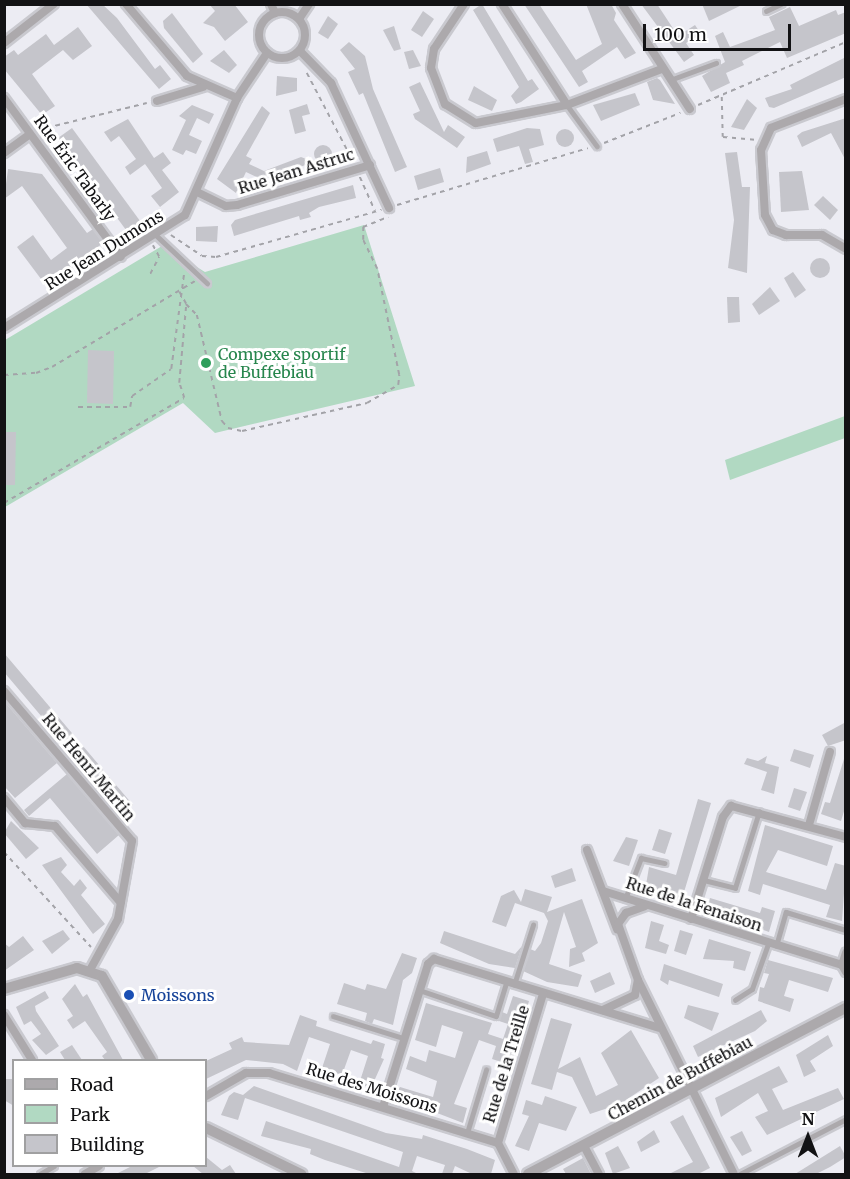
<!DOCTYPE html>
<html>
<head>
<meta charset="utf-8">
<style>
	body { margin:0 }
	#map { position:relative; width:850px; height:1179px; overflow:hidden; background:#ececf3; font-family:Merriweather,serif }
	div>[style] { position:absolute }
	.green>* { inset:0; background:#b1d9c2 }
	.building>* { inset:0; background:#c5c5cb }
	.round { border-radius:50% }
	.path>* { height:1.5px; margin-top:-0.75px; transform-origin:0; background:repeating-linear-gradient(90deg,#a3a3a8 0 4.5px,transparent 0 9px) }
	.roads { filter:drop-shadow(2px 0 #c9c9cf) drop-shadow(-2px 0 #c9c9cf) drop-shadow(0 2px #c9c9cf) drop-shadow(0 -2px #c9c9cf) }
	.service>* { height:4.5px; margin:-2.25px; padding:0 2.25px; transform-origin:2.25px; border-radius:2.25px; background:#aca9ac }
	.minor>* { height:8px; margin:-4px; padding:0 4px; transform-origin:4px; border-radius:4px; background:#aca9ac }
	.minor>.ring { margin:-4px; padding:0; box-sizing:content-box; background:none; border:8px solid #aca9ac; border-radius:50% }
	.tertiary>* { height:10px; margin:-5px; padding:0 5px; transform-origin:5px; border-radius:5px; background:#aca9ac }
	.dots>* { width:16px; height:16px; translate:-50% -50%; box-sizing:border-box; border:3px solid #fff; border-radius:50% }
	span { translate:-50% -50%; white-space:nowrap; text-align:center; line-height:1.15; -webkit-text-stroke:6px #fff; paint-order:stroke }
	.street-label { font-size:16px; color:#121214 }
	.leisure-label { font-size:16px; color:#27864d }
	.left { translate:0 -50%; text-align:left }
	.transit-label { font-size:16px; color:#164399 }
	.frame { position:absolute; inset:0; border:6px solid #121214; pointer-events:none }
	.legend { position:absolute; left:12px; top:1059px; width:195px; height:108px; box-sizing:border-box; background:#fff; border:2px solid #a0a0a1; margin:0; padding:8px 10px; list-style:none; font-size:18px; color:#121214 }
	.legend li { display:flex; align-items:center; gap:12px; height:30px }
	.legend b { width:30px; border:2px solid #a0a0a1 }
	.north { position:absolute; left:778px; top:1107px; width:60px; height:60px; -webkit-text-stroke:4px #fff; paint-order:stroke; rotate:0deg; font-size:16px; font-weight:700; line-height:24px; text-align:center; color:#121214 }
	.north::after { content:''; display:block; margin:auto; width:21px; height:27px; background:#121214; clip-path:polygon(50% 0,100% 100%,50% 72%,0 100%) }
	.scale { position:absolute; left:643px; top:24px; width:148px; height:27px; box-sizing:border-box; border:3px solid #121214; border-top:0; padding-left:8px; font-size:18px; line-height:21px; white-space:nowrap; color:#121214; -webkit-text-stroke:4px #fff; paint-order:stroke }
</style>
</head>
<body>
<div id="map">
	<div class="green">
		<div style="clip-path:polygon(364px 225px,415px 386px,215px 433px,183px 403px,5px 507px,5px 340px,162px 246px,205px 272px)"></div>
		<div style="clip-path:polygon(845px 416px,845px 438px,730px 480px,725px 460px)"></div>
	</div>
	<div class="building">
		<div style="clip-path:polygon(86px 4px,102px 4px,117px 18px,155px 69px,160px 65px,171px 79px,159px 89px)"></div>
		<div style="clip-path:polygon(209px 4px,234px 4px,248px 22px,225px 41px,214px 27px,203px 23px,215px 11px)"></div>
		<div style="clip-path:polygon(482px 4px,528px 81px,532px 79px,539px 89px,521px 102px,516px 104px,511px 96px,519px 87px,473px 10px)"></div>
		<div style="clip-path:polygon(524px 4px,539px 4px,576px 60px,602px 44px,586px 4px,611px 4px,616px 13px,614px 20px,636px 53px,625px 59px,617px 47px,582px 71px,588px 82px,579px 87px)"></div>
		<div style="clip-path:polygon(641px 4px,657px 4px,678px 36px,695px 25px,701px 34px,686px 43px,694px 55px,684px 62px)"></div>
		<div style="clip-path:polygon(702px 4px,744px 4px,709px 21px)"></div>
		<div style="clip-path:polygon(790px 7px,799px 26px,836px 10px,838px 15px,846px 12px,846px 33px,787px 58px,780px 42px,742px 61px,744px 65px,726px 73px,730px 83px,711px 92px,702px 76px,725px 62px,715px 36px,723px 32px,730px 47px,752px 39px,775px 30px,769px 17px)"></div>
		<div style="clip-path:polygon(423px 11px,434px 19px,422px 37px,411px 30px)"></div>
		<div style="clip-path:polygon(172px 13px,203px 54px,193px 63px,164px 28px,163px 21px)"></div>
		<div style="clip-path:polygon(328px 16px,338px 24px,328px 39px,318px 33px)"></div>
		<div style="clip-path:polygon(394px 26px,401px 49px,394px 51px,383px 30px)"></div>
		<div style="clip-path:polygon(78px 27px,92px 46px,73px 60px,63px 50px,32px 74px,55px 106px,42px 115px,4px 69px,4px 57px,14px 50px,18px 55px,46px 34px,54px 45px)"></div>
		<div style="clip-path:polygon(349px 42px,365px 56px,373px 89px,407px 167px,395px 172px,363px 93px,359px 95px,348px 72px,355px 69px,340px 50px)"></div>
		<div style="clip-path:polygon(224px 50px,237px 65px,229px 73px,210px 61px)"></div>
		<div style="clip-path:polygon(413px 50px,421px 66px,409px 69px,404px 52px)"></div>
		<div style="clip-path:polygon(846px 57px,846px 77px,774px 108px,769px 107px,765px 98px,792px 89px,790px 85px)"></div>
		<div style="clip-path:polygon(277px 76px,297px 78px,297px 91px,276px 96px)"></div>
		<div style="clip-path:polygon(657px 78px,660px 80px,675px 104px,653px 100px,647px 82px)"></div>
		<div style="clip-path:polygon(420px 82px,444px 132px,448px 125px,465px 137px,457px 148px,415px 119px,413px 114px,420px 111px,409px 87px)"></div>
		<div style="clip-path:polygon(474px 86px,497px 100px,492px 111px,468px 100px)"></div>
		<div style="clip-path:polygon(635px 93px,640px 105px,601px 121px,593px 105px)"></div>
		<div style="clip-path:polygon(747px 99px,757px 108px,744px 130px,731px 127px)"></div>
		<div style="clip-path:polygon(307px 104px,310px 114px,302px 116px,306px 131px,295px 134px,289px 110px)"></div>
		<div style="clip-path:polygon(192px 105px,214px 114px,209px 124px,197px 118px,189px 135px,202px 141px,196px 154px,186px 150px,183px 155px,172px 150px,186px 120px,179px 116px)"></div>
		<div style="clip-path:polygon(262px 106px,270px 113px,246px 156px,252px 159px,249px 164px,264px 171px,301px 157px,314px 162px,263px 180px,246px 172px,236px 193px,217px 179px)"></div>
		<div style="clip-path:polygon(846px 118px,846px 161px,831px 133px,802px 147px,797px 136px,802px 132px)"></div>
		<div style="clip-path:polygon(128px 119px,154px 158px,163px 152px,171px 163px,162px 170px,179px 192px,160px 207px,151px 196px,162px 188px,145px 164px,130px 175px,125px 167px,136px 159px,119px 136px,111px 142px,104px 132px)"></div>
		<div style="clip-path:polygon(72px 128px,143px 225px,129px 234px,58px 138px)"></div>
		<div style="clip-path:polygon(527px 128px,540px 129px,544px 145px,529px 149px,533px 162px,525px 164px,519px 146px,497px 152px,493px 139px)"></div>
		<div class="round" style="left:556px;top:129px;width:18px;height:18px"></div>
		<div class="round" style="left:314px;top:145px;width:18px;height:18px"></div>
		<div style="clip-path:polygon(487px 151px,491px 164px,466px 173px,467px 157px)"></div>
		<div style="clip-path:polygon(737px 152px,742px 187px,750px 187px,747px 273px,728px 268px,734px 220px,725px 153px)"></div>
		<div style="clip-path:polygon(440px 168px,444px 182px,418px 190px,414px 176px)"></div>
		<div style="clip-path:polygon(8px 169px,42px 174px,87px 233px,93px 229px,103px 243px,47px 287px,17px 247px,33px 235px,51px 260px,67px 248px,22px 186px,4px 199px)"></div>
		<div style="clip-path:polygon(802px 171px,809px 210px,781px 212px,779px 172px)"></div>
		<div style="clip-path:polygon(353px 185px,356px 198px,319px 207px,309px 213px,311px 217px,300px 220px,299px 216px,234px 236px,231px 225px,235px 220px)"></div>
		<div style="clip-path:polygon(823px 196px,838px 210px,830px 220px,814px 205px)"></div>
		<div style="clip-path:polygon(218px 226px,217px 242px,196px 241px,196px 227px)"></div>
		<div class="round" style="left:810px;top:258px;width:20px;height:20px"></div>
		<div style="clip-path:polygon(793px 272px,806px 290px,795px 298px,784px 278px)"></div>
		<div style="clip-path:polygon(770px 287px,780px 301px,759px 315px,752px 304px)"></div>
		<div style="clip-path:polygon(727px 297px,739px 297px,740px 322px,728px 323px)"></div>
		<div style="clip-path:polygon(88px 350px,114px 351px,113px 404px,87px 403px)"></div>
		<div style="clip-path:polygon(4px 432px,16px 432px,15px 485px,4px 485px)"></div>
		<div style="clip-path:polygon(4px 653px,133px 805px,122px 815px,86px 778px,85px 768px,4px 672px)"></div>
		<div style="clip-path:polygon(4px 701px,57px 763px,15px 798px,4px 786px)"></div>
		<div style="clip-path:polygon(846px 722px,846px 740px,828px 746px,822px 735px)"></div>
		<div style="clip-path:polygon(794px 749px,814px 755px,810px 768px,790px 761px)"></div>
		<div style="clip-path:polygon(767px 756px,765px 763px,779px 767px,774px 794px,761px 790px,767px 772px,744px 764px,747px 758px,758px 761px)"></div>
		<div style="clip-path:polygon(844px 759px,845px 808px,841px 821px,821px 814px,825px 802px,830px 803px)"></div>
		<div style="clip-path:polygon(67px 774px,119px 835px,97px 854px,50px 798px,29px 816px,24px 810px)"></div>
		<div style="clip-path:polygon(794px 788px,807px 792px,800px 811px,788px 807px)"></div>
		<div style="clip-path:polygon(698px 799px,711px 803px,681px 902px,645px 891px,649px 867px,676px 875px)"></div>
		<div style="clip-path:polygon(11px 821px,39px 848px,26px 859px,4px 833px)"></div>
		<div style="clip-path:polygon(765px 825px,833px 846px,827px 866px,778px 850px,766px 872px,826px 890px,835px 863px,846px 866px,842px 921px,826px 917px,830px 905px,763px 884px,760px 895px,748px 891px)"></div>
		<div style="clip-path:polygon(659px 829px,672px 833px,665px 854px,652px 850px)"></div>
		<div style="clip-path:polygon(626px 837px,638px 840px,629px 866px,613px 861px)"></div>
		<div style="clip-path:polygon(61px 857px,67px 865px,61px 872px,74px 886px,80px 879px,87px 888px,81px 895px,105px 924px,93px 934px,42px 865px)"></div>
		<div style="clip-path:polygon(572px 868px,576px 881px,555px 888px,551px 876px)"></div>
		<div style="clip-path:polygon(525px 889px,552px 897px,547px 912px,582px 899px,598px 943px,582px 953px,585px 961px,569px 967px,570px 949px,576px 947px,564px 912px,549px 964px,582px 975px,578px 987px,547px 982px,523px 971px,530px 949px,535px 951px,541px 943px,548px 921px,544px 913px,515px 903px,506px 927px,492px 922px,501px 896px,514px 890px,521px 902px)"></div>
		<div style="clip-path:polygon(710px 898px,760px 913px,762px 907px,775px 911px,769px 932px,706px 910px)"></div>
		<div style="clip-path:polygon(651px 921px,664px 925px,659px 941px,669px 945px,666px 954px,645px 948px)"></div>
		<div style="clip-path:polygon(63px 930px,70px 939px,52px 954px,42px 941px)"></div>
		<div style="clip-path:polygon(680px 930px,693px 934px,686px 955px,674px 951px)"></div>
		<div style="clip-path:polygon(444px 931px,515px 954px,522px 946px,515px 968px,489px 964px,440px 943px)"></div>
		<div style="clip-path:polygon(23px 936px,34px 950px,4px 971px,4px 943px,9px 947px)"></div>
		<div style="clip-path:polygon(709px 939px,751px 952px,745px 971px,733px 968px,734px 961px,703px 959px)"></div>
		<div style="clip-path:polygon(402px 953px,417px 958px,412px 973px,403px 980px,393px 1025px,374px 1019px,372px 1024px,365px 1021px,367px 1013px,337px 1004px,344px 983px,365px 990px,367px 984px,386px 989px)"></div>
		<div style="clip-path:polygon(768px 960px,833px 978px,828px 992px,789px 980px,784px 996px,794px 999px,790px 1012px,758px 1001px,760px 987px,764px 988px,769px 974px,764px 973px)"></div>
		<div style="clip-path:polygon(664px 964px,723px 984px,719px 997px,669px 980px,668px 985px,660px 980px)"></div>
		<div style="clip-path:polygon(610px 972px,615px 984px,595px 993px,590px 981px)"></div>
		<div style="clip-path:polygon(75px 984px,83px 997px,87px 994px,123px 1060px,105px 1060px,102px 1056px,107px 1052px,85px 1021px,73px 1029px,67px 1020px,73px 1016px,62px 999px)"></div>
		<div style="clip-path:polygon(45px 991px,49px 998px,35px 1006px,36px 1011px,59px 1046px,46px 1055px,32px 1040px,41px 1034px,31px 1021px,24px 1025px,16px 1007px)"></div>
		<div style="clip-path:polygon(513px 996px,529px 1001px,511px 1065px,492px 1059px,496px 1046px,479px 1040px,454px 1104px,467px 1108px,463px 1123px,393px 1096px,400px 1087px,433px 1097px,437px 1081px,406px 1069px,410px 1056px,426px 1062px,429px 1050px,455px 1058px,463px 1032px,442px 1025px,436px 1047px,415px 1040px,426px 1003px,492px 1023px,488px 1034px,503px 1039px,508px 1024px,499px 1021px,502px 1012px,507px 1014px)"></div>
		<div style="clip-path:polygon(688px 1005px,719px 1013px,712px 1031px,684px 1018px)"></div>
		<div style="clip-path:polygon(761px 1010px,767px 1021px,755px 1031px,698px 1057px,693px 1046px)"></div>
		<div style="clip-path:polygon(300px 1015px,317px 1021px,316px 1026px,371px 1044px,373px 1040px,385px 1044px,381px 1058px,384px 1059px,371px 1088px,359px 1084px,368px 1056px,351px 1050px,342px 1075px,322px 1068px,330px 1044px,309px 1037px,297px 1071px,283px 1064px,246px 1060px,206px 1079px,206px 1061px,232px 1049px,229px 1043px,242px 1037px,244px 1042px,289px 1045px)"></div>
		<div style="clip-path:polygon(551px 1018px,572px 1024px,558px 1069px,580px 1057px,596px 1096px,618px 1085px,601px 1053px,631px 1030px,659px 1078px,620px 1104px,590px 1114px,572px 1077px,557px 1072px,552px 1090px,531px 1084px)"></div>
		<div style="clip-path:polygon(828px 1035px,833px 1046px,810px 1061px,816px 1071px,804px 1077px,796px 1055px)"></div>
		<div style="clip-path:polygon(72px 1045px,82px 1060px,65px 1060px,60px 1052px)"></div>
		<div style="clip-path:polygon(779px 1066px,788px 1082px,772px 1089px,783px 1110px,838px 1088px,844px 1099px,767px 1135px,755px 1117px,768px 1111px,758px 1093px,721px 1117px,715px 1098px)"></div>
		<div style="clip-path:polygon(4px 1079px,14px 1079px,14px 1106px,4px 1100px)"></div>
		<div style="clip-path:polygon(254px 1086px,386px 1133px,422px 1139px,423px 1135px,467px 1149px,495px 1160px,491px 1174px,472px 1174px,455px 1166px,452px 1174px,442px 1174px,445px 1165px,417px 1156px,412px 1171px,418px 1174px,369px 1174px,325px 1160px,310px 1154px,311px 1149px,261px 1136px,266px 1121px,399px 1167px,403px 1152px,245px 1098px,238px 1120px,221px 1115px,229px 1096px,234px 1092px,243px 1095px)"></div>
		<div style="clip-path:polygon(545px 1096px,577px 1107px,566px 1131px,539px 1123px,529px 1151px,515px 1146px,529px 1116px,522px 1114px,526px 1100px,542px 1105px)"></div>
		<div style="clip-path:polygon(683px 1115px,710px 1168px,698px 1174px,669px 1174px,693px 1162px,670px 1122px)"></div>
		<div style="clip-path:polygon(654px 1130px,660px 1142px,641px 1152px,637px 1142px)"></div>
		<div style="clip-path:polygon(742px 1131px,752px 1151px,742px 1156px,730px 1137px)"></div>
		<div style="clip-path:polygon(618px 1146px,630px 1168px,613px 1174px,605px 1153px)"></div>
		<div style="clip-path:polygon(840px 1146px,846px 1157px,830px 1167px,816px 1174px,795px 1174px)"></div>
		<div style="clip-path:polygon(206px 1157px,222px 1170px,230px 1165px,236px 1174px,203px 1174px,193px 1166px,206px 1166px)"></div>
		<div style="clip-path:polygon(583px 1158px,591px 1174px,566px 1174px,563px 1169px)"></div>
		<div style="clip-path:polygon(132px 1166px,161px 1166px,145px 1174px,116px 1174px)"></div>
	</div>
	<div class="path">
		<div style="left:307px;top:73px;width:99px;rotate:62.4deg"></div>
		<div style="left:722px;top:97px;width:40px;rotate:88.6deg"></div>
		<div style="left:723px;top:137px;width:32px;rotate:5deg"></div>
		<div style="left:698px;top:105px;width:161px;rotate:-23.1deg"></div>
		<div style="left:38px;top:130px;width:112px;rotate:-13.9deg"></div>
		<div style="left:604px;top:143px;width:82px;rotate:-21.5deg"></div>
		<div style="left:360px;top:177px;width:37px;rotate:66deg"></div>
		<div style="left:397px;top:205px;width:199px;rotate:-16.6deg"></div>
		<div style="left:171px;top:235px;width:37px;rotate:34deg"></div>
		<div style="left:202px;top:256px;width:14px;rotate:4deg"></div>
		<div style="left:216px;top:257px;width:172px;rotate:-15.9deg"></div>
		<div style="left:150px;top:274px;width:19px;rotate:-62deg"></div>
		<div style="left:159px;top:257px;width:13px;rotate:-119deg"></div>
		<div style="left:186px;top:304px;width:16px;rotate:45deg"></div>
		<div style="left:197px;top:315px;width:109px;rotate:76.7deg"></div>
		<div style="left:222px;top:421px;width:9px;rotate:49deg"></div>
		<div style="left:228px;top:428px;width:14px;rotate:12deg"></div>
		<div style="left:242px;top:431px;width:128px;rotate:-12.6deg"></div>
		<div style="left:367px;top:403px;width:36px;rotate:-30deg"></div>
		<div style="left:398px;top:385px;width:10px;rotate:-84deg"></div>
		<div style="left:399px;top:375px;width:108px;rotate:-101.7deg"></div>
		<div style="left:377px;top:269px;width:32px;rotate:-116deg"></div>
		<div style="left:363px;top:240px;width:13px;rotate:-90deg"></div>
		<div style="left:363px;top:227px;width:27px;rotate:-22deg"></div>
		<div style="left:4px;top:375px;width:32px;rotate:-4deg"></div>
		<div style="left:36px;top:373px;width:17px;rotate:-21deg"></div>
		<div style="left:52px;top:367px;width:167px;rotate:-31deg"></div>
		<div style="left:78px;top:407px;width:52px"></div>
		<div style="left:130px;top:407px;width:11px;rotate:-80deg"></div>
		<div style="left:132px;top:396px;width:47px;rotate:-34.7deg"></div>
		<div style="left:171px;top:369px;width:97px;rotate:-82.3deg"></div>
		<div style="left:4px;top:503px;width:208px;rotate:-30.3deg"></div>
		<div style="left:184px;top:398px;width:16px;rotate:-108deg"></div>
		<div style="left:179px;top:383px;width:79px;rotate:-84.9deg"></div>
		<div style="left:186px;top:304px;width:14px;rotate:-120deg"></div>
		<div style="left:4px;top:852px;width:129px;rotate:47.5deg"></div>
	</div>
	<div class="roads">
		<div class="service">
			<div style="left:766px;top:11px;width:17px;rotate:-25deg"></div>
			<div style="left:670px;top:80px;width:49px;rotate:-20.3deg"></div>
			<div style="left:567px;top:105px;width:51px;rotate:53.8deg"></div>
			<div style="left:157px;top:236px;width:69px;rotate:43.2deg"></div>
			<div style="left:704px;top:880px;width:32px;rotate:14deg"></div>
			<div style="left:735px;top:888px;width:80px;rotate:-72.5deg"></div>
			<div style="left:625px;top:899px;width:44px;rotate:-68.7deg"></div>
			<div style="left:641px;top:858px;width:24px;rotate:12deg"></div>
			<div style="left:776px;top:946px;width:35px;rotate:-74deg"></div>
			<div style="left:786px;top:912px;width:63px;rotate:16.7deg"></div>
			<div style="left:514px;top:985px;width:63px;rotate:-72.4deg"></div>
			<div style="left:419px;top:990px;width:81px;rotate:18.7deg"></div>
			<div style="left:496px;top:1016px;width:34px;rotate:-73deg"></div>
			<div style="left:735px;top:1000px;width:20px;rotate:-33deg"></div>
			<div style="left:752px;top:989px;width:48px;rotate:-70.4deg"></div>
			<div style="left:333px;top:1016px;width:73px;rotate:17.4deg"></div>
			<div style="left:467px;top:1133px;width:66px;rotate:-73.2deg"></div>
			<div style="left:40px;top:1174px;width:16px;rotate:-30deg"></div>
			<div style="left:740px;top:1174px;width:119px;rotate:-27.4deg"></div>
		</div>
		<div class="minor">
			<div style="left:126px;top:4px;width:94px;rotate:49.7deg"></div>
			<div style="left:187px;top:76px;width:55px;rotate:23.7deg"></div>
			<div style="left:271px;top:4px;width:10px;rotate:66deg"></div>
			<div style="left:464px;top:4px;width:54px;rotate:123.7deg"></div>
			<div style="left:434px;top:49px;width:19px;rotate:99deg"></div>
			<div style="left:431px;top:68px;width:39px;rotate:69deg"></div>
			<div style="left:445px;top:104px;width:36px;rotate:32deg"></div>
			<div style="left:476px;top:123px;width:93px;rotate:-11.2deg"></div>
			<div style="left:567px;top:105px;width:102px;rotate:-20.8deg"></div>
			<div style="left:502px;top:4px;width:120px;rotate:57.2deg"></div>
			<div style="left:622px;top:4px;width:125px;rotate:57.1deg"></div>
			<div class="ring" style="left:259px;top:12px;width:38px;height:38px"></div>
			<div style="left:299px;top:19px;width:18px;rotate:-56deg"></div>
			<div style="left:4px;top:43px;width:63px;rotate:-38deg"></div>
			<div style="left:300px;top:51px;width:45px;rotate:45.9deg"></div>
			<div style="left:331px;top:83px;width:138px;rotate:65.1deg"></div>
			<div style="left:4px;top:98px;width:197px;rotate:53.7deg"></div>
			<div style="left:846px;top:99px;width:80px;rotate:158.9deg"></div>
			<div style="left:771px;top:128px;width:24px;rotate:114deg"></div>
			<div style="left:761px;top:150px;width:65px;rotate:86.5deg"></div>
			<div style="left:765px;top:215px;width:17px;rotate:62deg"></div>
			<div style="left:773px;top:230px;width:14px;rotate:21deg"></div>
			<div style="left:786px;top:235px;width:36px"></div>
			<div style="left:822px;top:235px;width:28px;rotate:30deg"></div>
			<div style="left:157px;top:101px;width:48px;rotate:-16.9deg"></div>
			<div style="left:4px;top:153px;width:31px;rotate:-36deg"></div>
			<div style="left:197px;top:192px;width:32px;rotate:26deg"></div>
			<div style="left:226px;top:206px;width:11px;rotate:-5deg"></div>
			<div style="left:237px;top:205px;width:139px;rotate:-16.7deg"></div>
			<div style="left:4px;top:328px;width:213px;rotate:-32deg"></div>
			<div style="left:185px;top:215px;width:128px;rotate:-66deg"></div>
			<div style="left:237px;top:98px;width:54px;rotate:-56.3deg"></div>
			<div style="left:4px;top:691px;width:197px;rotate:49.5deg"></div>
			<div style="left:132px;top:841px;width:79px;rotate:100.2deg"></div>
			<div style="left:118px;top:919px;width:58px;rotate:118.8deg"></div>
			<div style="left:4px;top:798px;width:33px;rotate:50deg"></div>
			<div style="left:25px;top:823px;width:30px;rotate:6deg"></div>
			<div style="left:55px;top:826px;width:101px;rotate:49.4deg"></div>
			<div style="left:809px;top:825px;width:76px;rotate:-74deg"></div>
			<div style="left:587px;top:850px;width:85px;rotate:69.2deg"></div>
			<div style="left:603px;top:891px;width:250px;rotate:17.2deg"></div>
			<div style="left:842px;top:965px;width:8px;rotate:60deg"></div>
			<div style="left:691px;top:919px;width:107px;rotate:-72.6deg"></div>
			<div style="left:723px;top:817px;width:14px;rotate:-54deg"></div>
			<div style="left:731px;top:806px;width:119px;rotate:15.1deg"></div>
			<div style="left:842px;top:965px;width:13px;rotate:-72deg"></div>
			<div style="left:638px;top:980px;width:216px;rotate:63.7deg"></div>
			<div style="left:603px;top:1010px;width:35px;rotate:-25deg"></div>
			<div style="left:635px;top:995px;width:15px;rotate:-79deg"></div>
			<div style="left:638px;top:980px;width:59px;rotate:-109.7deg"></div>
			<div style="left:618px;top:924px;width:14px;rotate:-54deg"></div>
			<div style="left:626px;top:913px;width:20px;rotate:-20deg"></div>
			<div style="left:4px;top:1015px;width:53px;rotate:58.1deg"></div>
			<div style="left:206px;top:1096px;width:46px;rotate:-29.9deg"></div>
			<div style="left:246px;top:1073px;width:23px"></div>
			<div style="left:269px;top:1073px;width:239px;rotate:17deg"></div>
			<div style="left:498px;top:1143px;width:35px;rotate:63deg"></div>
			<div style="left:383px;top:1107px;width:150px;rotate:-72.5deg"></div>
			<div style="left:428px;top:964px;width:8px;rotate:-40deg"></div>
			<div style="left:434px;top:959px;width:235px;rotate:17deg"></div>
			<div style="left:498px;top:1143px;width:156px;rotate:-73.2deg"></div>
			<div style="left:584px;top:1146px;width:32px;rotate:62deg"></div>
			<div style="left:85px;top:1174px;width:16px;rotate:-30deg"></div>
		</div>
		<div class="tertiary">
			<div style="left:4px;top:989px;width:76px;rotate:-16deg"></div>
			<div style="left:77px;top:968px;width:26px;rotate:18deg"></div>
			<div style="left:102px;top:976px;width:97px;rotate:59.7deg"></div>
			<div style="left:206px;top:1128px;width:106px;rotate:25.8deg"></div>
			<div style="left:528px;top:1174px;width:359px;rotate:-27.6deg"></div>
		</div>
	</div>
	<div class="dots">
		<div style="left:206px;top:363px;background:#2e9e5b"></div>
		<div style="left:129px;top:995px;background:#1a4fb4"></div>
	</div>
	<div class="street-label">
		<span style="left:75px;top:168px;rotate:54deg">Rue Éric Tabarly</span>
		<span style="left:296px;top:171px;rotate:-17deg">Rue Jean Astruc</span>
		<span style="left:104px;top:250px;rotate:-32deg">Rue Jean Dumons</span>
		<span style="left:89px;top:767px;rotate:50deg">Rue Henri Martin</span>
		<span style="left:694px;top:904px;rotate:18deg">Rue de la Fenaison</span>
		<span style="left:506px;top:1064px;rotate:-73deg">Rue de la Treille</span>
		<span style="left:680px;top:1078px;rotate:-28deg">Chemin de Buffebiau</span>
		<span style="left:372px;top:1088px;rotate:17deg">Rue des Moissons</span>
	</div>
	<div class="leisure-label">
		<span class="left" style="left:218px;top:363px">Compexe sportif<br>de Buffebiau</span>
	</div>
	<div class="transit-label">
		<span class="left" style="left:141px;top:995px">Moissons</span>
	</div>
	<div class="frame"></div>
	<ul class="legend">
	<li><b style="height:8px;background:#aca9ac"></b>Road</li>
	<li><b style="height:16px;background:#b1d9c2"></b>Park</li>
	<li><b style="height:16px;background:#c5c5cb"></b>Building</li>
	</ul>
	<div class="north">N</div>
	<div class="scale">100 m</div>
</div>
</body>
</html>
